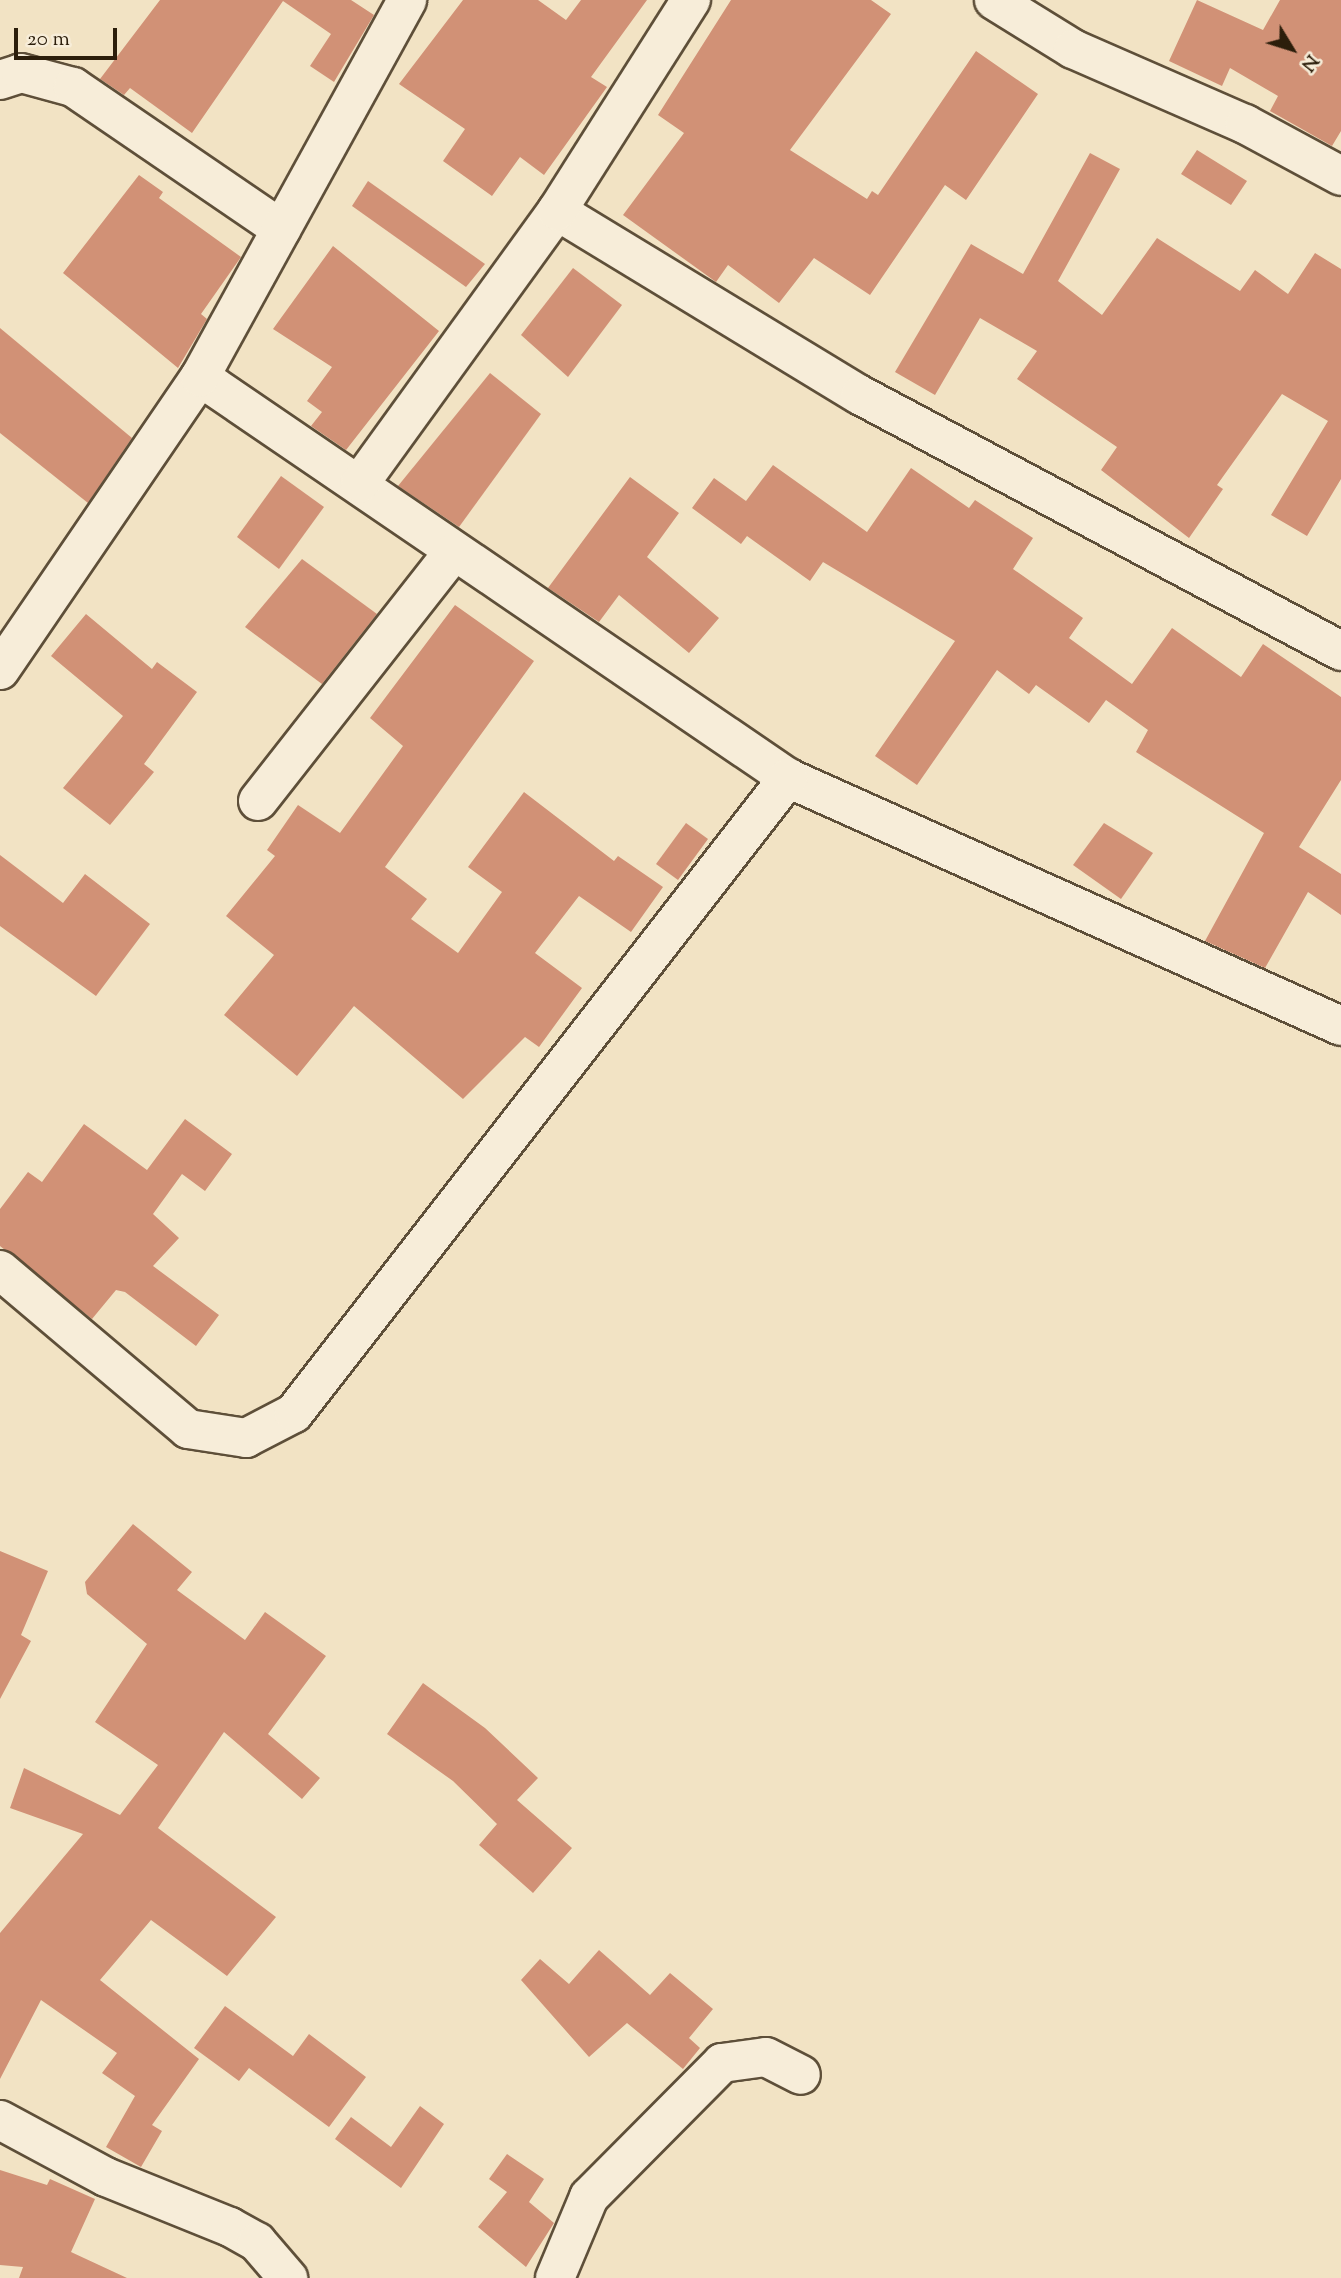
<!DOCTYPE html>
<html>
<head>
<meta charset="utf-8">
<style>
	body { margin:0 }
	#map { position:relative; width:1341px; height:2278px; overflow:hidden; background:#f2e3c4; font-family:"Sorts Mill Goudy",serif }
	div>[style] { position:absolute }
	.building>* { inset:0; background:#d19176 }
	.roads { filter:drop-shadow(2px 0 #5e4f39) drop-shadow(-2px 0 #5e4f39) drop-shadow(0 2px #5e4f39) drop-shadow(0 -2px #5e4f39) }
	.minor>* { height:38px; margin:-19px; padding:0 19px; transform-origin:19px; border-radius:19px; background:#f7edd9 }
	span { translate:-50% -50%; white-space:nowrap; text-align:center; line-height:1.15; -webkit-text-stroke:6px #f7edd9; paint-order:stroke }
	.north { position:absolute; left:1257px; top:14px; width:70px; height:70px; -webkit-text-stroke:5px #f7edd9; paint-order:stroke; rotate:128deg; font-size:19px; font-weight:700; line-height:28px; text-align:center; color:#2c1e0b }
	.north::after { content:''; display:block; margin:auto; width:24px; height:32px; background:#2c1e0b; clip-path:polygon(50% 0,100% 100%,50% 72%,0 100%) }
	.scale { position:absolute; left:14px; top:28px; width:103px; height:32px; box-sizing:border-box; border:4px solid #2c1e0b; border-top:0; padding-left:9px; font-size:21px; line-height:24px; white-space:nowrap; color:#2c1e0b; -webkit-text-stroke:5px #f7edd9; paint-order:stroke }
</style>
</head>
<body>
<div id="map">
	<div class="building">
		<div style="clip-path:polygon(160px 0,351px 0,374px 15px,334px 82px,310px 66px,331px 34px,283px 1px,192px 133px,130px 88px,124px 95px,100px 79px)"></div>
		<div style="clip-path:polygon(463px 0,538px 0,566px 20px,581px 0,647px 0,591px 77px,607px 87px,544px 175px,520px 157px,492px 196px,443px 161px,465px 129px,399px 84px)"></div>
		<div style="clip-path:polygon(731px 0,871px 0,891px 14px,790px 150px,867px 199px,872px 191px,878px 195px,976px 51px,1038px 94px,966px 200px,945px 185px,870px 295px,814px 258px,779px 303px,728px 265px,716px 282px,623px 215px,684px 133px,658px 115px)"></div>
		<div style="clip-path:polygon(1197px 0,1263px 30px,1280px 0,1341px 0,1341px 131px,1332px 146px,1270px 111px,1278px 96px,1230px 68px,1222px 86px,1169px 61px)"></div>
		<div style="clip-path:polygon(1197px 150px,1247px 181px,1231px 205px,1181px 174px)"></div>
		<div style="clip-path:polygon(1090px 153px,1120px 169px,1058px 281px,1102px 315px,1157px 238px,1240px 291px,1255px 270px,1288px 294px,1315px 253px,1341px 269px,1341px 479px,1307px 536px,1271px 515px,1328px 421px,1282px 394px,1217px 485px,1223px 489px,1189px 538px,1101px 470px,1117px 447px,1017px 379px,1037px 351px,980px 318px,935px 395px,895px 372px,971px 244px,1023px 274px)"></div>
		<div style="clip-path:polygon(139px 175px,163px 192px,159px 198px,241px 257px,201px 314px,207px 319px,178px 368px,63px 273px)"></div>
		<div style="clip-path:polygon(368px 181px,485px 264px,466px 287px,352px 206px)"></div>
		<div style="clip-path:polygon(333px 246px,439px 331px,346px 450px,311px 426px,322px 412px,307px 401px,332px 367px,273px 329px)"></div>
		<div style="clip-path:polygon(573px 268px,622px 305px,568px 377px,521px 335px)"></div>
		<div style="clip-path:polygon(0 328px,132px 438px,88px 503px,0 433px)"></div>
		<div style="clip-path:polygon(490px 373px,541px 414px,459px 527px,398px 486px)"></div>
		<div style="clip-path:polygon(773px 465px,867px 532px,911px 468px,969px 508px,975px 500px,1033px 538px,1013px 569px,1083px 618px,1069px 638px,1132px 684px,1172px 628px,1241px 677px,1263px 644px,1341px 697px,1341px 780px,1299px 847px,1341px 874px,1341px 915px,1308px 892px,1265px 968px,1205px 941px,1264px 833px,1136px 752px,1148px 730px,1106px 700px,1089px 723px,1036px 685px,1029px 694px,997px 670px,917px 785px,875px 756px,955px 641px,823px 562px,810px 581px,747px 536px,741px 544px,692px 508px,714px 478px,746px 501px)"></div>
		<div style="clip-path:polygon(281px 476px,324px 507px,279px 569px,237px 537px)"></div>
		<div style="clip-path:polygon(630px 477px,679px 513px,647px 557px,719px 618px,689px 653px,619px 595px,599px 622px,548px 588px)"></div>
		<div style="clip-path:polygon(302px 559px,377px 614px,322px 684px,245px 627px)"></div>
		<div style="clip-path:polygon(455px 605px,534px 661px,385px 867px,427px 899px,411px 919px,458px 953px,502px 892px,468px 867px,524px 792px,614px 861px,618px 856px,663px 887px,631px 932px,579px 896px,535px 953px,582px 988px,539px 1047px,525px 1037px,463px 1099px,354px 1006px,297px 1076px,224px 1015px,274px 955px,226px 916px,275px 856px,267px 850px,298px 805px,340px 833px,403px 746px,370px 718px)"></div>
		<div style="clip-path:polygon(86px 614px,152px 669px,157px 662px,197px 692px,144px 764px,154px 772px,110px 825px,63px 788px,123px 716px,51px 656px)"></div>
		<div style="clip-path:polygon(686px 823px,708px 839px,678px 880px,656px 864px)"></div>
		<div style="clip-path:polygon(1104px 823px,1153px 853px,1121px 899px,1073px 865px)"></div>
		<div style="clip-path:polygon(0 855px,63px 903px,85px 874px,150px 924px,96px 996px,0 926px)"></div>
		<div style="clip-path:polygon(185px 1119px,232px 1154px,205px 1191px,182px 1174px,153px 1214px,179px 1238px,153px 1266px,219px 1315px,196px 1346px,125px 1292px,116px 1290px,92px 1319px,0 1246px,0 1209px,28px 1172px,42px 1182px,84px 1124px,147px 1170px)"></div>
		<div style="clip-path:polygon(133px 1524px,192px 1572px,177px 1590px,245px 1640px,265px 1612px,326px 1656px,268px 1734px,320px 1778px,302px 1799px,224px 1732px,158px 1828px,276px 1917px,227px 1976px,151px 1920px,100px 1980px,199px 2059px,152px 2125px,162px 2131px,141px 2167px,106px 2147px,135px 2096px,102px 2073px,117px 2053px,41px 2000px,0 2079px,0 1933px,83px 1834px,10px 1808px,24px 1768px,120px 1815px,158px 1765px,95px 1722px,147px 1644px,87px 1594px,85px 1582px)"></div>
		<div style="clip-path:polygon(0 1551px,48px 1571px,21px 1635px,31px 1641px,0 1699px)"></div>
		<div style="clip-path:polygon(423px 1683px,485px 1728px,538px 1778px,517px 1800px,572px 1848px,533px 1893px,479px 1845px,497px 1824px,453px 1781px,387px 1734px)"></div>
		<div style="clip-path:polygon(599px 1950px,650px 1995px,670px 1973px,713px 2009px,689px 2038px,700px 2048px,683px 2069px,627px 2023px,589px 2057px,521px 1980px,540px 1959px,569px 1984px)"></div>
		<div style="clip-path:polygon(225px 2006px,293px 2056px,309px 2034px,366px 2077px,329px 2127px,249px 2068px,239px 2081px,194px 2048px)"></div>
		<div style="clip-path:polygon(420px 2106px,444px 2124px,401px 2188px,335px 2139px,351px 2117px,391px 2147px)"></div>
		<div style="clip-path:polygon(507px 2154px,544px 2179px,529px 2202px,554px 2223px,526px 2267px,478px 2227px,507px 2192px,489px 2179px)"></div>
		<div style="clip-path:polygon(0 2170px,47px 2185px,50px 2179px,95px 2199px,71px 2252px,127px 2278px,19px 2278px,23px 2267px,0 2265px)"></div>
	</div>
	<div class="roads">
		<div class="minor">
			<div style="left:994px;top:0;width:93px;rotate:31.8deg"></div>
			<div style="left:1073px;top:49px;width:188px;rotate:23.6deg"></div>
			<div style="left:1245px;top:124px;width:109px;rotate:28.4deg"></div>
			<div style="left:0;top:80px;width:22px;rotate:-18deg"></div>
			<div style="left:21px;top:73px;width:54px;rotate:15.1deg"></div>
			<div style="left:73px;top:87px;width:252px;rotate:34.3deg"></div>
			<div style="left:557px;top:211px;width:354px;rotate:31.3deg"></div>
			<div style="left:860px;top:395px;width:545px;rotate:28.02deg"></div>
			<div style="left:200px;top:377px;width:712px;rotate:34.29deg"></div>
			<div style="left:788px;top:778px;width:606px;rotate:24.15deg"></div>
			<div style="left:360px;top:483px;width:336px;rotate:-54.1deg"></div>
			<div style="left:557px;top:211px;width:250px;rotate:-57.6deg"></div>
			<div style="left:0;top:670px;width:355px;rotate:-55.7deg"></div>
			<div style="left:200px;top:377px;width:430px;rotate:-61.2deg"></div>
			<div style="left:258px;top:801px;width:314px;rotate:-51.9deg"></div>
			<div style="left:0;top:1270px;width:246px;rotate:40.2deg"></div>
			<div style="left:188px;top:1429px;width:59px;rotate:8.8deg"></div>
			<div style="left:246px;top:1438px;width:54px;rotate:-27.5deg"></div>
			<div style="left:294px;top:1413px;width:805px;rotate:-52.12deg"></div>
			<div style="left:0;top:2120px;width:120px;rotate:28.3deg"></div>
			<div style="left:106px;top:2177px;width:134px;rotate:22deg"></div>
			<div style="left:230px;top:2227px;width:31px;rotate:29deg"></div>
			<div style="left:257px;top:2242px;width:48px;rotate:49.3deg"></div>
			<div style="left:555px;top:2278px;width:88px;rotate:-67.2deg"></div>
			<div style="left:589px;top:2197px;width:189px;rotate:-45.2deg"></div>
			<div style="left:722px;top:2063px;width:44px;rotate:-7.8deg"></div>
			<div style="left:766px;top:2057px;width:39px;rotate:27deg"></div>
		</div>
	</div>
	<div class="north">N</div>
	<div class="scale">20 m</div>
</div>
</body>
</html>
